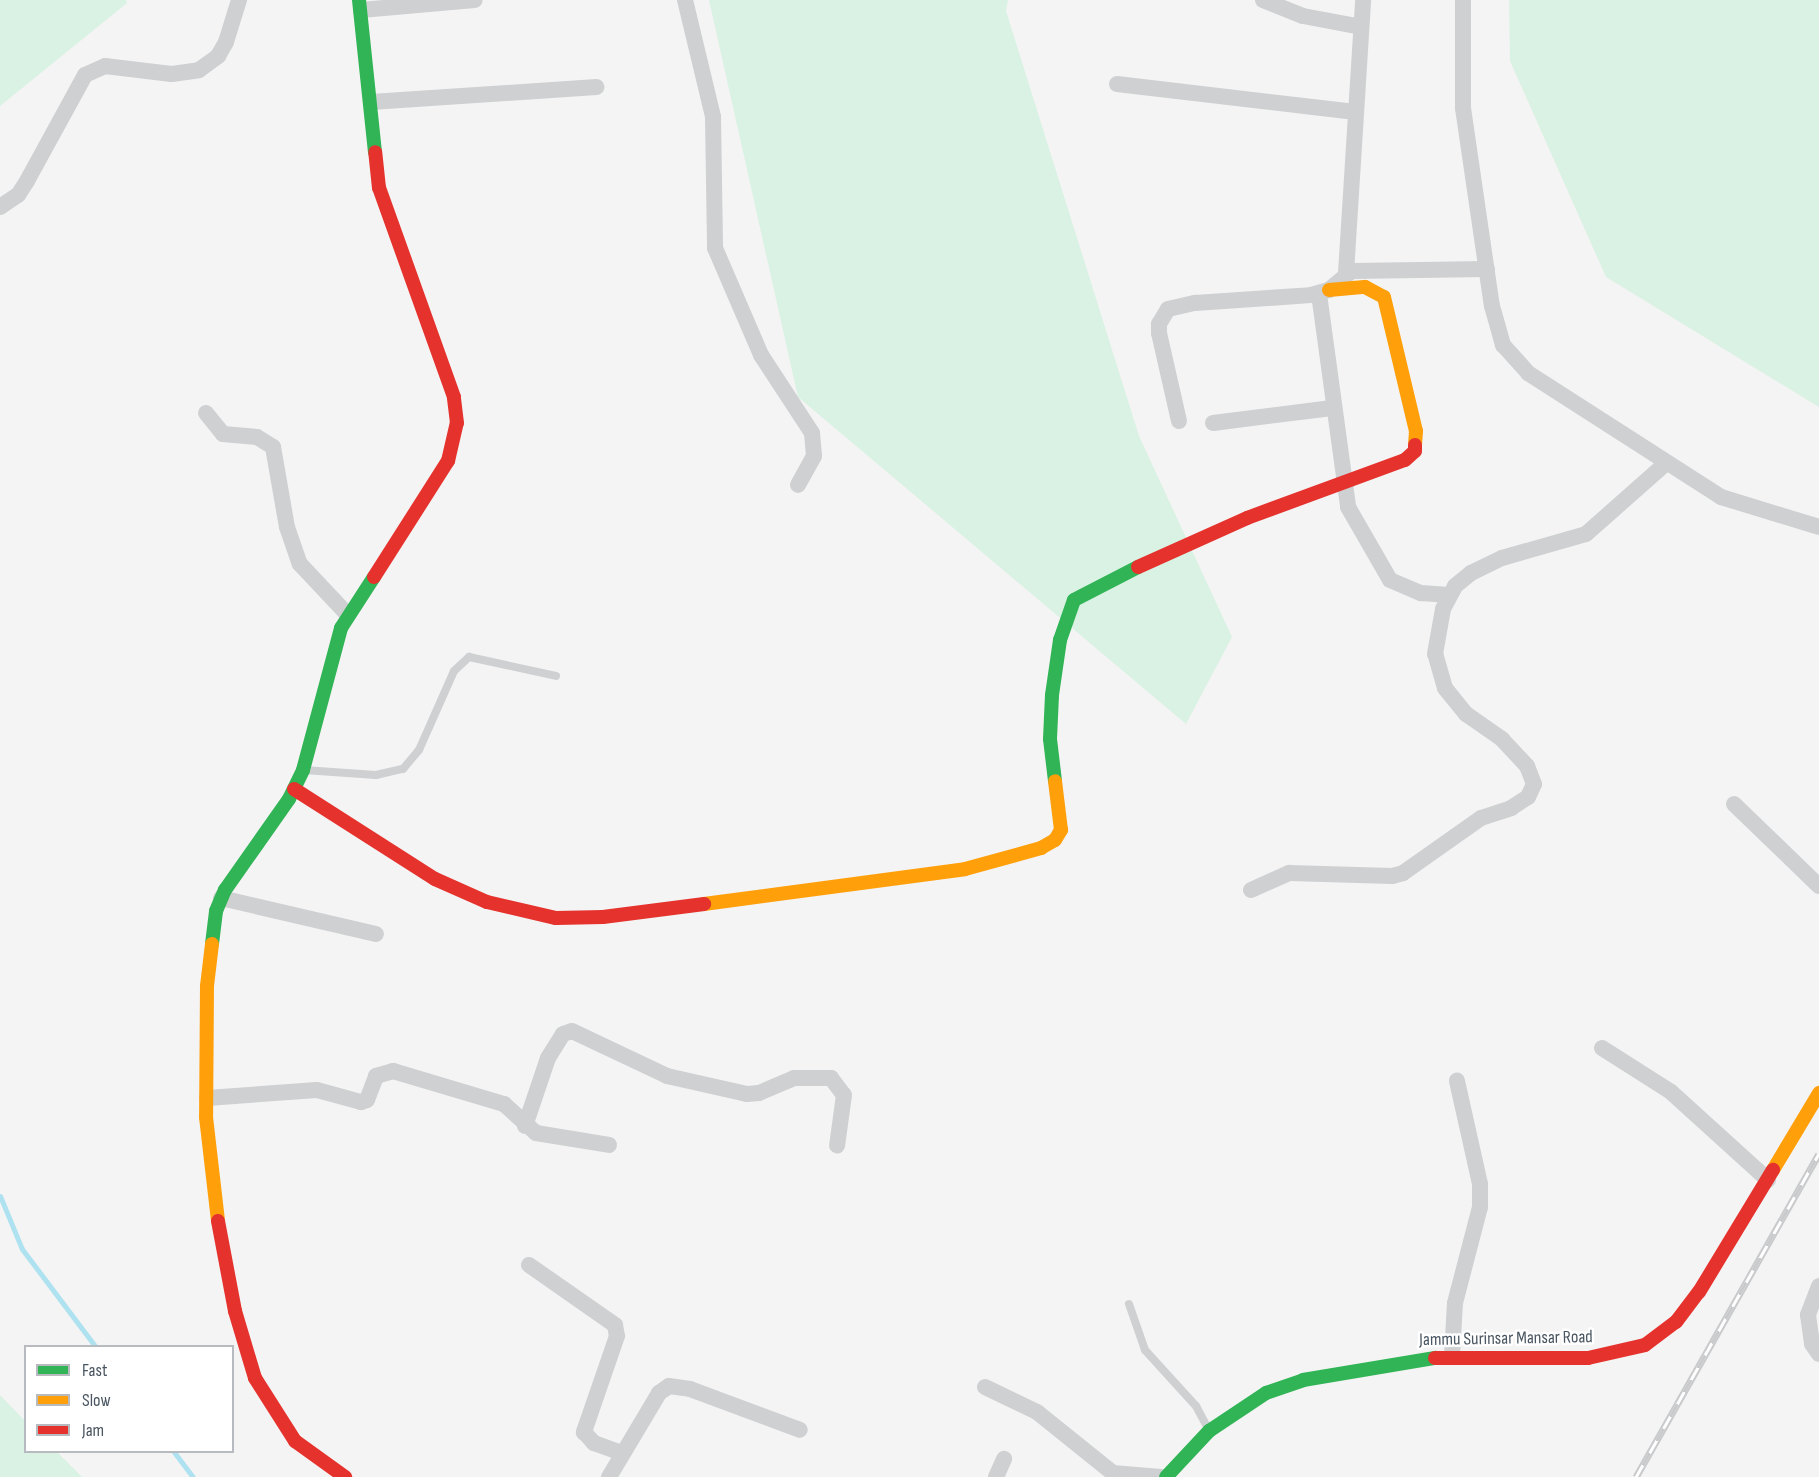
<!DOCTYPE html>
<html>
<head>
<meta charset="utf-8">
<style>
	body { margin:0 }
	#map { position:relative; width:1819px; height:1477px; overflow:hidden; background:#f4f4f4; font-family:"Sofia Sans Condensed",sans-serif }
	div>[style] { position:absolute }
	.green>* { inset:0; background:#d9f2e3 }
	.stream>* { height:5px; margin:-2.5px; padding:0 2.5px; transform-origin:2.5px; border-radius:2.5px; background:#aee2f0 }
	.lane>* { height:8px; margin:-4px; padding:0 4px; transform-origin:4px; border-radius:4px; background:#ced0d2 }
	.street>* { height:16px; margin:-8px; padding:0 8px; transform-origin:8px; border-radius:8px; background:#ced0d2 }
	.fast>* { height:14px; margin:-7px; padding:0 7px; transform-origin:7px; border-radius:7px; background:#30b455 }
	.slow>* { height:14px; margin:-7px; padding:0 7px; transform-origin:7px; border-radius:7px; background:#ff9f0a }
	.jam>* { height:14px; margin:-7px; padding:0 7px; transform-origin:7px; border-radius:7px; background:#e5322d }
	.rail>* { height:7px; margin-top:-3.5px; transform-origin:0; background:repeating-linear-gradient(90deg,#fff 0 14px,#c9cacc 0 28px); box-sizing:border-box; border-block:2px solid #c9cacc }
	span { translate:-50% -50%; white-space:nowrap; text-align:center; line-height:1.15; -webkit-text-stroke:5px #fff; paint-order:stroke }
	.street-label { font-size:18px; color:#4a5661 }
	.legend { position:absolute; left:24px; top:1345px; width:210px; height:108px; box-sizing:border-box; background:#fff; border:2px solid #b7bbc0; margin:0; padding:8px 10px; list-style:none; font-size:18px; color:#4a5661 }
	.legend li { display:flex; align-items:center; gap:12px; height:30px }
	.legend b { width:30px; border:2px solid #b7bbc0 }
</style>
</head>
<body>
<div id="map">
	<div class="green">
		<div style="clip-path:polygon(0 0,126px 0,127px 3px,0 106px)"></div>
		<div style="clip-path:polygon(709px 0,1008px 0,1006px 11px,1139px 436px,1232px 637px,1186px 724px,798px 397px)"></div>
		<div style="clip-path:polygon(1509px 0,1819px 0,1819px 407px,1606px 277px,1510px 61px)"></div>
		<div style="clip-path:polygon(0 1395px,25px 1421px,26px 1452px,57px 1452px,82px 1477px,0 1477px)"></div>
	</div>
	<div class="stream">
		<div style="left:0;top:1196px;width:57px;rotate:67.5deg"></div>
		<div style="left:22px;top:1249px;width:121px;rotate:53deg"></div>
		<div style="left:174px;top:1452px;width:31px;rotate:53deg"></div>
	</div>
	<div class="lane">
		<div style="left:304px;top:770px;width:72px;rotate:4deg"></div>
		<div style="left:376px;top:775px;width:28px;rotate:-13deg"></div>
		<div style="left:403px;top:769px;width:25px;rotate:-50deg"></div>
		<div style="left:419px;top:750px;width:86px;rotate:-66.1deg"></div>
		<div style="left:454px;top:671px;width:21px;rotate:-43deg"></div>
		<div style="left:469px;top:657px;width:89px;rotate:12.3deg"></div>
		<div style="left:1129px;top:1304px;width:49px;rotate:70.8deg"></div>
		<div style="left:1145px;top:1350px;width:76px;rotate:47.7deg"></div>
		<div style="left:1196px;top:1406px;width:26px;rotate:62deg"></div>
	</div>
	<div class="street">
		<div style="left:685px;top:0;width:120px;rotate:76.5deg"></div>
		<div style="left:713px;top:117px;width:131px;rotate:89.1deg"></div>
		<div style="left:715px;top:248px;width:116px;rotate:66.7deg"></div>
		<div style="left:761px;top:355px;width:93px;rotate:56.8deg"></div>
		<div style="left:812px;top:433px;width:23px;rotate:85deg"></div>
		<div style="left:814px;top:456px;width:33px;rotate:119deg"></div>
		<div style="left:1263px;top:0;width:43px;rotate:21.8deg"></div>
		<div style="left:1303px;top:16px;width:59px;rotate:10.7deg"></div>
		<div style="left:1463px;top:0;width:108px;rotate:90deg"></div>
		<div style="left:1463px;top:108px;width:200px;rotate:81.7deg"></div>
		<div style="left:1492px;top:306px;width:41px;rotate:74.2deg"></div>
		<div style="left:1503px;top:345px;width:38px;rotate:48deg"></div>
		<div style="left:1528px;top:373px;width:229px;rotate:32.7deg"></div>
		<div style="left:1721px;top:497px;width:102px;rotate:17deg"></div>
		<div style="left:361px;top:10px;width:114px;rotate:-5deg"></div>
		<div style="left:1117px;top:84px;width:240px;rotate:6.7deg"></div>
		<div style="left:371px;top:102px;width:226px;rotate:-3.8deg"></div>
		<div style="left:0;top:207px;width:22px;rotate:-34deg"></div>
		<div style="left:18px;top:195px;width:17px;rotate:-57deg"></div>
		<div style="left:27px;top:181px;width:121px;rotate:-61.3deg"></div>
		<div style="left:85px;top:75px;width:22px;rotate:-24deg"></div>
		<div style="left:105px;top:66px;width:67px;rotate:6.8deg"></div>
		<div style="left:172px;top:74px;width:27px;rotate:-8deg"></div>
		<div style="left:199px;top:70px;width:24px;rotate:-36deg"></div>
		<div style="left:218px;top:56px;width:16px;rotate:-60deg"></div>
		<div style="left:226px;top:42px;width:44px;rotate:-72.8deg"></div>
		<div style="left:1346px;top:273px;width:274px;rotate:-86.4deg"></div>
		<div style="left:1319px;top:294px;width:215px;rotate:82.2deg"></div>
		<div style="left:1348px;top:507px;width:84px;rotate:60.1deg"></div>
		<div style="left:1390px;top:580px;width:34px;rotate:23deg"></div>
		<div style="left:1421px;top:593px;width:28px;rotate:4deg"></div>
		<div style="left:206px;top:413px;width:27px;rotate:51deg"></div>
		<div style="left:223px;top:434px;width:34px;rotate:5deg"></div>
		<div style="left:257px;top:437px;width:19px;rotate:32deg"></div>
		<div style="left:273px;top:447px;width:81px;rotate:80.1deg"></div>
		<div style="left:287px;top:527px;width:39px;rotate:71deg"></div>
		<div style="left:300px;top:564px;width:69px;rotate:46.8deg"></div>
		<div style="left:1179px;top:421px;width:90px;rotate:-102.8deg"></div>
		<div style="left:1159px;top:333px;width:9px;rotate:-90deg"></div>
		<div style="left:1159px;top:324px;width:17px;rotate:-59deg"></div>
		<div style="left:1168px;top:309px;width:28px;rotate:-13deg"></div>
		<div style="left:1195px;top:303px;width:116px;rotate:-3.9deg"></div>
		<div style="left:1311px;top:295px;width:19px;rotate:-16deg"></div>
		<div style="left:1329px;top:290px;width:30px;rotate:-40deg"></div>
		<div style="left:1352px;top:271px;width:135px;rotate:-0.8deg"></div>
		<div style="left:1213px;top:423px;width:120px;rotate:-7.2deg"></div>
		<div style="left:1734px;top:804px;width:118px;rotate:44deg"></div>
		<div style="left:1251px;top:890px;width:42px;rotate:-24.1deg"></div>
		<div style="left:1289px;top:873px;width:103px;rotate:1.7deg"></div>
		<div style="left:1392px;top:876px;width:11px;rotate:-15deg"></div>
		<div style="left:1403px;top:873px;width:95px;rotate:-35.2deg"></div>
		<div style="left:1481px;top:818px;width:32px;rotate:-18deg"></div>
		<div style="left:1511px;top:808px;width:20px;rotate:-33deg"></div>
		<div style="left:1528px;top:797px;width:14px;rotate:-65deg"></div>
		<div style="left:1534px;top:784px;width:19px;rotate:-111deg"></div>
		<div style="left:1527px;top:766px;width:37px;rotate:-133deg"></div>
		<div style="left:1502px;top:739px;width:44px;rotate:-145.2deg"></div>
		<div style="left:1466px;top:714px;width:33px;rotate:-129deg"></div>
		<div style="left:1445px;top:688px;width:35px;rotate:-106deg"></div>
		<div style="left:1435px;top:654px;width:46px;rotate:-79.9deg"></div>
		<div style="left:1443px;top:609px;width:26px;rotate:-62deg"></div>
		<div style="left:1455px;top:586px;width:21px;rotate:-39deg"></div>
		<div style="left:1471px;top:573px;width:34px;rotate:-26deg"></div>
		<div style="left:1502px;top:558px;width:87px;rotate:-15.9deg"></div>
		<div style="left:1586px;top:534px;width:106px;rotate:-41.5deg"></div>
		<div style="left:221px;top:898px;width:159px;rotate:13.1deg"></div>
		<div style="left:1602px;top:1048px;width:82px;rotate:32.5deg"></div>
		<div style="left:1671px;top:1092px;width:131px;rotate:42.2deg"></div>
		<div style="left:207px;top:1098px;width:110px;rotate:-4.2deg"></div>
		<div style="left:317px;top:1090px;width:46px;rotate:15.3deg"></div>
		<div style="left:361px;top:1102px;width:6px;rotate:-18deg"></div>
		<div style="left:367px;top:1100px;width:26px;rotate:-69deg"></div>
		<div style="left:376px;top:1076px;width:18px;rotate:-16deg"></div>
		<div style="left:393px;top:1071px;width:116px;rotate:16.6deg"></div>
		<div style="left:504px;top:1104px;width:43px;rotate:42.2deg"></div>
		<div style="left:536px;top:1133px;width:74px;rotate:9.3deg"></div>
		<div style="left:525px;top:1126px;width:72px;rotate:-71.3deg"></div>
		<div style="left:548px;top:1058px;width:28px;rotate:-58deg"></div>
		<div style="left:563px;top:1034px;width:9px;rotate:-18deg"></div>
		<div style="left:572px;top:1031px;width:105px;rotate:25.3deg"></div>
		<div style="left:667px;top:1076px;width:82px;rotate:12.7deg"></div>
		<div style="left:747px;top:1094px;width:12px;rotate:-5deg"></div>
		<div style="left:759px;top:1093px;width:38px;rotate:-23deg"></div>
		<div style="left:794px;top:1078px;width:37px"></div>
		<div style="left:831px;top:1078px;width:21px;rotate:53deg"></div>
		<div style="left:844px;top:1095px;width:51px;rotate:97.8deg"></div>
		<div style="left:529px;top:1265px;width:105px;rotate:34.9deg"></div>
		<div style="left:615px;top:1325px;width:11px;rotate:80deg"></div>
		<div style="left:617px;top:1336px;width:102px;rotate:109deg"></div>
		<div style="left:584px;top:1432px;width:15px;rotate:48deg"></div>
		<div style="left:594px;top:1443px;width:30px;rotate:20deg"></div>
		<div style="left:1819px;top:1286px;width:31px;rotate:111deg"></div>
		<div style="left:1808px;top:1315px;width:29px;rotate:82deg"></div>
		<div style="left:1812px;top:1344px;width:12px;rotate:55deg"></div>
		<div style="left:1452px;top:1356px;width:53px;rotate:-86.8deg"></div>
		<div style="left:1455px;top:1303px;width:99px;rotate:-75.4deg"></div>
		<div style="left:1480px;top:1207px;width:23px;rotate:-90deg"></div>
		<div style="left:1480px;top:1184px;width:106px;rotate:-102.6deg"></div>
		<div style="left:985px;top:1387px;width:58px;rotate:25.7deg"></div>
		<div style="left:1037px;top:1412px;width:97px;rotate:38.8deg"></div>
		<div style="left:1113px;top:1473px;width:48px;rotate:4.8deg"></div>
		<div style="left:609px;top:1477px;width:98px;rotate:-59.2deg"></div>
		<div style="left:659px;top:1393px;width:12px;rotate:-35deg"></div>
		<div style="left:669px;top:1386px;width:21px;rotate:8deg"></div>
		<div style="left:690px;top:1389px;width:117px;rotate:20.4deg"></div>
		<div style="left:996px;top:1477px;width:20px;rotate:-66deg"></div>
	</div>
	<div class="fast">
		<div style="left:359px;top:0;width:153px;rotate:84deg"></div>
		<div style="left:1055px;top:781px;width:42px;rotate:-96.8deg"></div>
		<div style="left:1050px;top:739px;width:44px;rotate:-87.4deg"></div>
		<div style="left:1052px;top:695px;width:56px;rotate:-81.7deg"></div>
		<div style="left:1060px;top:640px;width:42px;rotate:-70.7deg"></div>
		<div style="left:1074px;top:600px;width:72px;rotate:-27.3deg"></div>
		<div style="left:212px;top:944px;width:33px;rotate:-83deg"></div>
		<div style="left:216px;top:911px;width:23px;rotate:-67deg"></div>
		<div style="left:225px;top:890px;width:111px;rotate:-54.9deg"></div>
		<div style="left:289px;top:799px;width:32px;rotate:-64deg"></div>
		<div style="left:303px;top:770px;width:147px;rotate:-75deg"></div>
		<div style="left:341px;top:628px;width:61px;rotate:-57.1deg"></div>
		<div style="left:1166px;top:1477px;width:63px;rotate:-46.9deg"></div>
		<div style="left:1209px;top:1431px;width:69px;rotate:-33.7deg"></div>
		<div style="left:1266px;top:1393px;width:39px;rotate:-19deg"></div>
		<div style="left:1303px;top:1380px;width:134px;rotate:-9.5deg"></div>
	</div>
	<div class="slow">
		<div style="left:1329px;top:290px;width:36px;rotate:-5deg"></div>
		<div style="left:1365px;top:287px;width:21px;rotate:28deg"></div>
		<div style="left:1384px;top:297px;width:138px;rotate:76.6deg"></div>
		<div style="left:1416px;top:431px;width:14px;rotate:94deg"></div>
		<div style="left:704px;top:904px;width:263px;rotate:-7.6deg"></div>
		<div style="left:965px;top:869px;width:79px;rotate:-15.4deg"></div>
		<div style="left:1041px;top:848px;width:16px;rotate:-30deg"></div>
		<div style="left:1055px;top:840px;width:12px;rotate:-59deg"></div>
		<div style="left:1061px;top:830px;width:49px;rotate:-97deg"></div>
		<div style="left:212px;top:944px;width:42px;rotate:96.8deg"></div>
		<div style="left:207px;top:986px;width:131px;rotate:90.4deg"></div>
		<div style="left:206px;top:1117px;width:105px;rotate:83.4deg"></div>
		<div style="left:1773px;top:1170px;width:90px;rotate:-59.1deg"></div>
	</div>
	<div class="jam">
		<div style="left:1138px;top:567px;width:120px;rotate:-24.2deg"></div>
		<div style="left:1247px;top:518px;width:168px;rotate:-20.2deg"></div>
		<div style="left:1405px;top:460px;width:13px;rotate:-42deg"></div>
		<div style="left:1415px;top:451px;width:6px;rotate:-90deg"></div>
		<div style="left:374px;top:577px;width:138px;rotate:-57.5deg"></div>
		<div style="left:448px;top:461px;width:39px;rotate:-77deg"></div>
		<div style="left:457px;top:423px;width:26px;rotate:-97deg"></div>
		<div style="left:454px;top:397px;width:222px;rotate:-109.7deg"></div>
		<div style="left:379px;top:188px;width:36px;rotate:-96deg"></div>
		<div style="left:294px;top:789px;width:167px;rotate:32.6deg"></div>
		<div style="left:435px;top:879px;width:57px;rotate:23.9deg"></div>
		<div style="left:487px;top:902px;width:71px;rotate:13.1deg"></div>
		<div style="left:556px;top:918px;width:47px;rotate:-1.2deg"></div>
		<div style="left:603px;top:917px;width:102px;rotate:-7.3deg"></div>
		<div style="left:218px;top:1221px;width:92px;rotate:79.3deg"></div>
		<div style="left:235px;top:1311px;width:70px;rotate:73.4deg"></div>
		<div style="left:255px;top:1378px;width:75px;rotate:57.6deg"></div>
		<div style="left:295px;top:1441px;width:62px;rotate:35.8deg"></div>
		<div style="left:1435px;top:1358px;width:153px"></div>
		<div style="left:1588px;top:1358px;width:58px;rotate:-12.8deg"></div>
		<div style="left:1645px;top:1345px;width:39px;rotate:-37deg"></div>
		<div style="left:1676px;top:1322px;width:38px;rotate:-53deg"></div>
		<div style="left:1699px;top:1292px;width:143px;rotate:-58.8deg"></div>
	</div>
	<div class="rail">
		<div style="left:1636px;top:1477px;width:371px;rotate:-60.5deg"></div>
	</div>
	<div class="street-label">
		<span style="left:1506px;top:1339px;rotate:-1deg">Jammu Surinsar Mansar Road</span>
	</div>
	<ul class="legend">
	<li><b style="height:8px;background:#30b455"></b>Fast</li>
	<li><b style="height:8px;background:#ff9f0a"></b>Slow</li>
	<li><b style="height:8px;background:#e5322d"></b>Jam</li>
	</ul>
</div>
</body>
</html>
